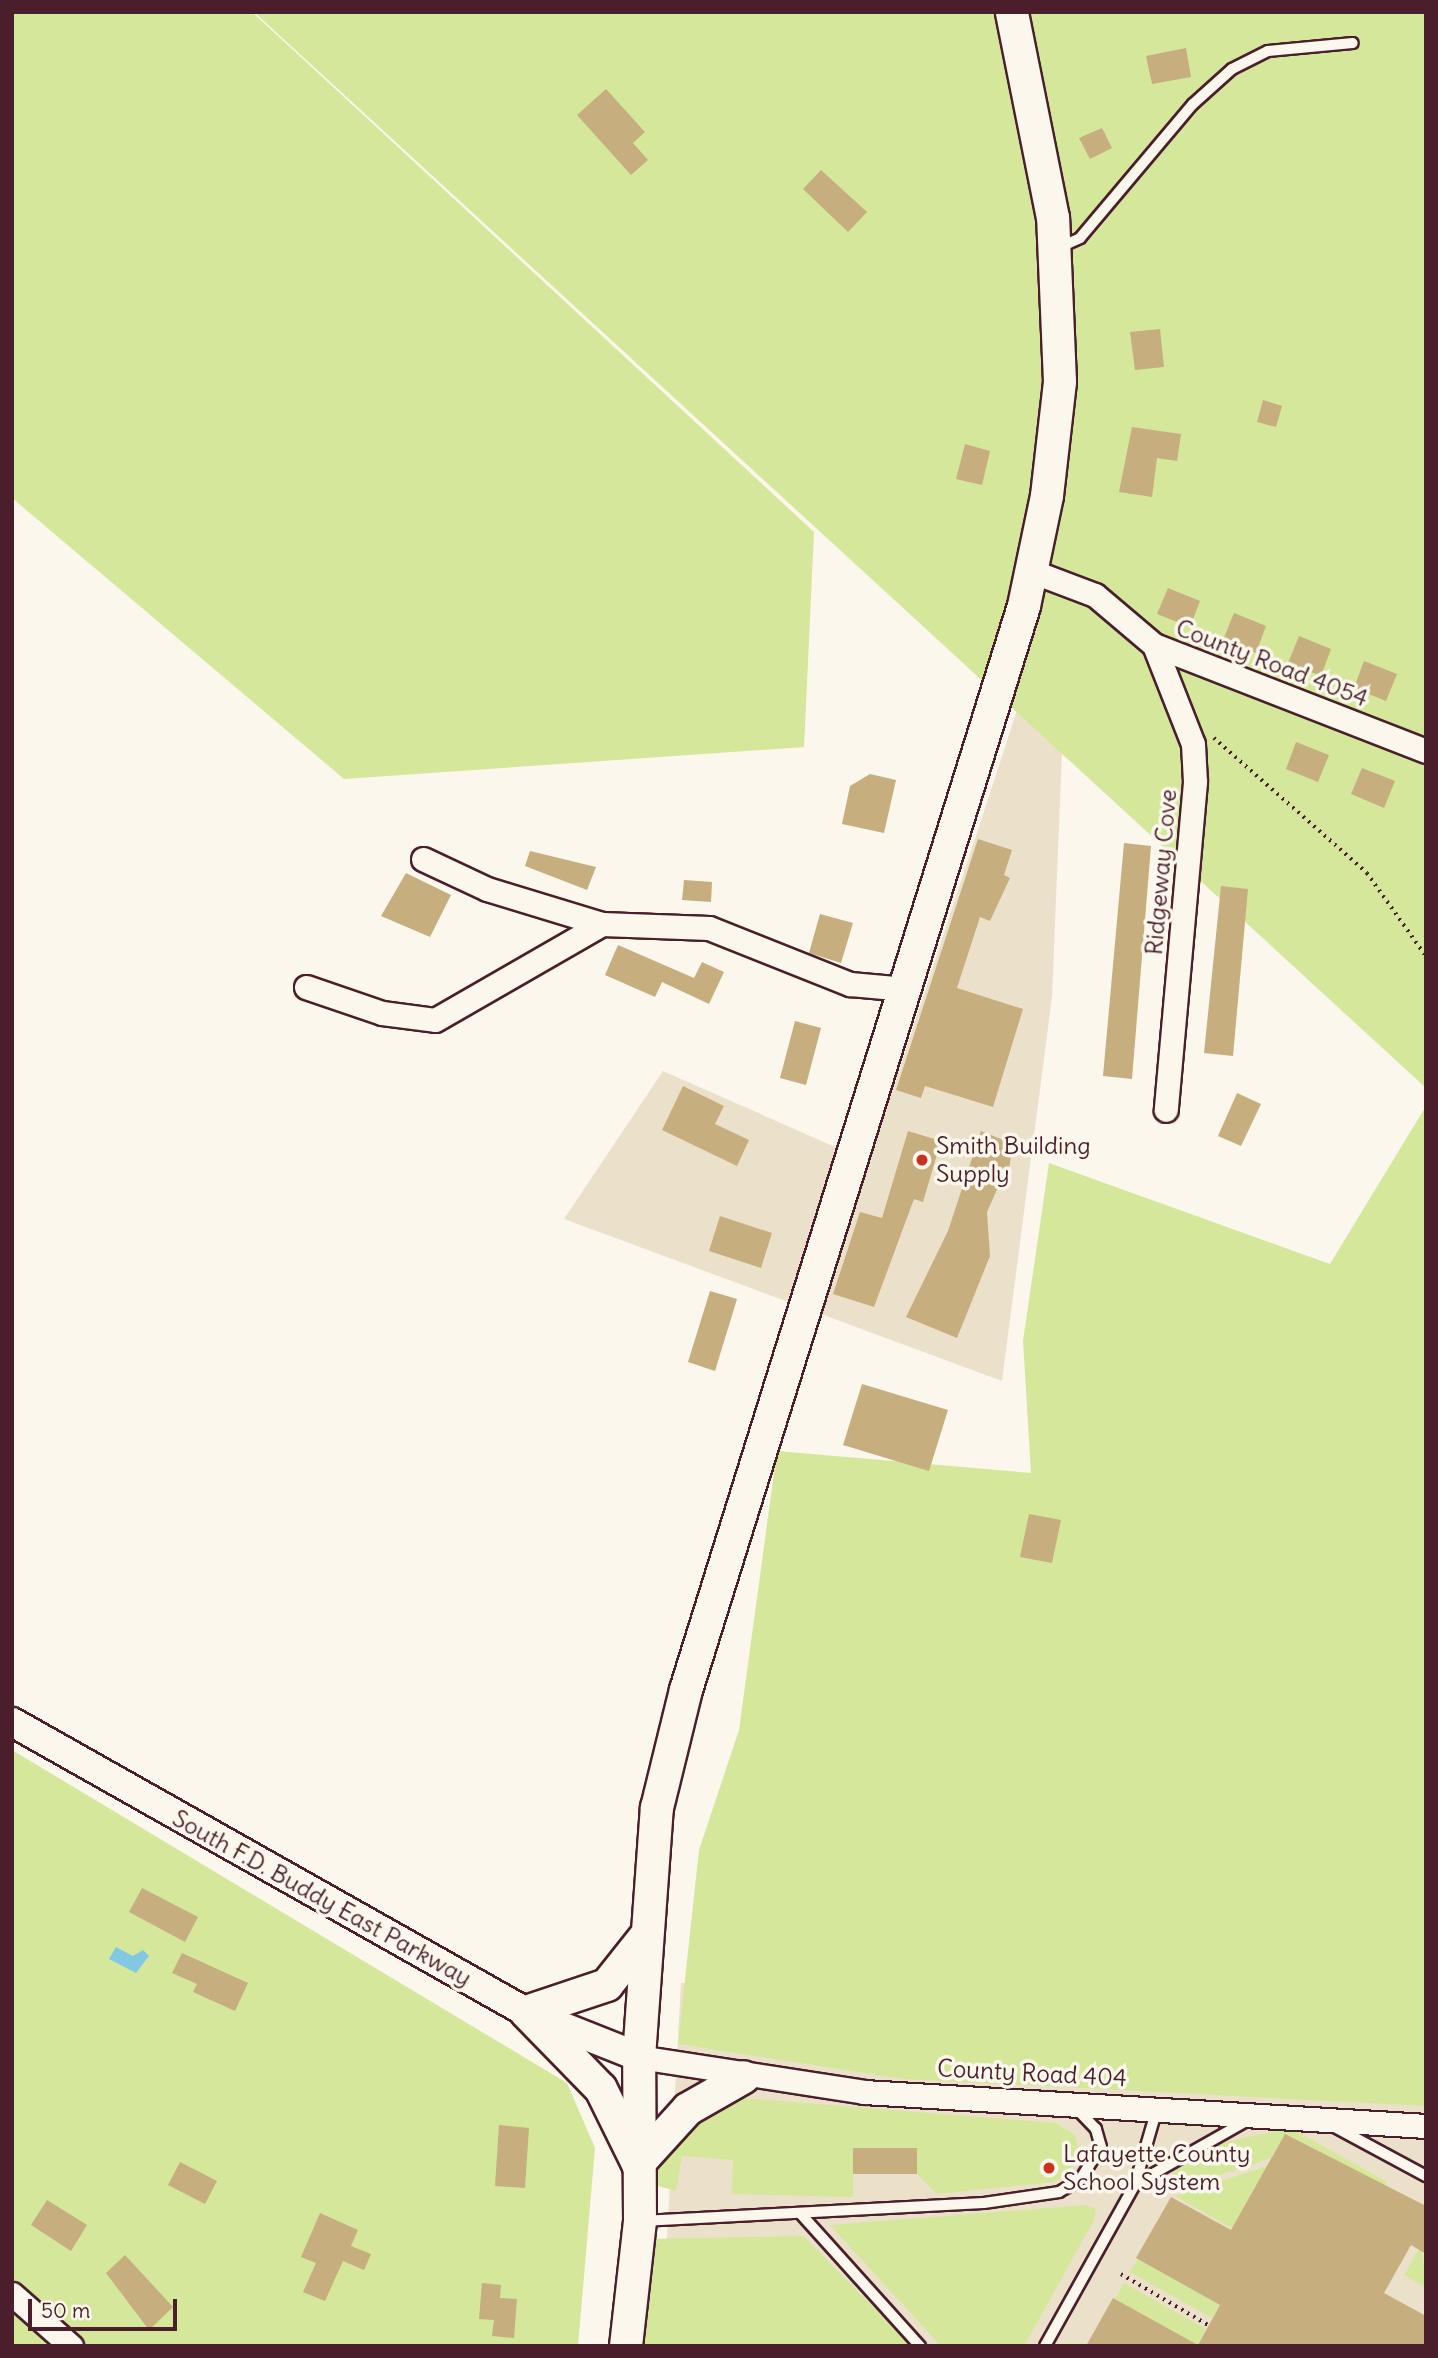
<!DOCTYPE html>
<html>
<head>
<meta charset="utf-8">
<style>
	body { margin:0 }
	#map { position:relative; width:1438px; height:2358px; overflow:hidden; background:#fbf7ec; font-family:Delius,sans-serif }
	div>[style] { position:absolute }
	.built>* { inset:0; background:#ebe1cb }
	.green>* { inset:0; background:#d4e79b }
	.water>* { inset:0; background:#82c8e3 }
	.building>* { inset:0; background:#c6ae7e }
	.path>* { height:3.5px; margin-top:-1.75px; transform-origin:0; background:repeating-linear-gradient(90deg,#4a1f2b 0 2px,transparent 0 7px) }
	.roads { filter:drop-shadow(2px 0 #4a1f2b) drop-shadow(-2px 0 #4a1f2b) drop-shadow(0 2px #4a1f2b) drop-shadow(0 -2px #4a1f2b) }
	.service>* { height:10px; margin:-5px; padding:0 5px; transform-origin:5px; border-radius:5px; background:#fbf7ec }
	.minor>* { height:23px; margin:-11.5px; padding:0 11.5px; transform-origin:11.5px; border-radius:11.5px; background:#fbf7ec }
	.tertiary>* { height:28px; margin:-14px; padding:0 14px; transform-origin:14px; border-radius:14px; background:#fbf7ec }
	.secondary>* { height:32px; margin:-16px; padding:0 16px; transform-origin:16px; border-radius:16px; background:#fbf7ec }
	.dots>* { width:19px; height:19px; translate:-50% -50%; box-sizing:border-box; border:4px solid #fbf7ec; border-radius:50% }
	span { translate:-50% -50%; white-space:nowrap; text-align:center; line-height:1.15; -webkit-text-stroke:7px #fbf7ec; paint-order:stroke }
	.street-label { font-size:24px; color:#4a1f2b }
	.poi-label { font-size:24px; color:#4a1f2b }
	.left { translate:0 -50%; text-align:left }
	.frame { position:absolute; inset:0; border:14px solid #4a1f2b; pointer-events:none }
	.scale { position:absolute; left:28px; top:2299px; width:149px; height:32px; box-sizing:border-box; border:4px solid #4a1f2b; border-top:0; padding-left:9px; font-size:21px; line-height:24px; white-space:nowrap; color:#4a1f2b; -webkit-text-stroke:5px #fbf7ec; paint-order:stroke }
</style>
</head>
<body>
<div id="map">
	<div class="built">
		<div style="clip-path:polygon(1025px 686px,1064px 702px,1052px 997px,1002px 1381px,564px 1219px,663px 1071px,869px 1162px)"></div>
		<div style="clip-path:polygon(1426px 1956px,1426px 2346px,661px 2346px,681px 1983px)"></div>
	</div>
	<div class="green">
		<div style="clip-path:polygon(12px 12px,252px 12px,814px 532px,804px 747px,344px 779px,12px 498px)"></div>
		<div style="clip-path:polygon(254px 12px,1426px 12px,1426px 1088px)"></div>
		<div style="clip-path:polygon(1426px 1106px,1426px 2106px,903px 2079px,678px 2044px,699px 1850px,739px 1730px,777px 1451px,1031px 1473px,1023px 1341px,1049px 1163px,1330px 1264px)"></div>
		<div style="clip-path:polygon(12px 1750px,567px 2083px,595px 2148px,578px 2346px,12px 2346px)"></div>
		<div style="clip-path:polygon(731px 2097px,1055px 2123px,1074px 2134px,1079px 2149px,1075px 2164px,1055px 2182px,937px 2194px,917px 2174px,917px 2148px,853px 2148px,853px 2197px,732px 2194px,733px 2160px,682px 2156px,676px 2191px,658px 2186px,648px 2171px,692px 2114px)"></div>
		<div style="clip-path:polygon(1291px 2128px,1387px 2182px,1384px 2189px,1285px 2134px,1271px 2158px,1172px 2191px,1164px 2187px,1182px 2161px,1229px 2141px)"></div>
		<div style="clip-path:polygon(1267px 2166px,1240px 2233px,1175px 2196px)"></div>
		<div style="clip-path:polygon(1085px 2205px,1096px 2209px,1094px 2220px,1024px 2346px,941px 2346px,830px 2225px)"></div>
		<div style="clip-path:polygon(803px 2236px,912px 2346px,640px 2346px,645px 2239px)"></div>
		<div style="clip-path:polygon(1426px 2237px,1422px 2251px,1426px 2288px,1404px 2275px)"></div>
		<div style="clip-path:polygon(1138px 2259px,1220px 2305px,1212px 2318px,1130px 2272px)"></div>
		<div style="clip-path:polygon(1124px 2283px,1206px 2329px,1198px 2345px,1115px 2299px)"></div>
	</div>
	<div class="water">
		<div style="clip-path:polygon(116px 1947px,133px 1956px,143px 1950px,149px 1956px,136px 1973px,109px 1959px)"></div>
	</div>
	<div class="building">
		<div style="clip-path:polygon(1186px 48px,1191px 77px,1152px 84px,1146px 56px)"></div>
		<div style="clip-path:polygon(606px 89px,645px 132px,633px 143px,648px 160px,631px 175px,577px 115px)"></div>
		<div style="clip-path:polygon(1102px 128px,1112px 148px,1090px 159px,1079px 138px)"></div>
		<div style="clip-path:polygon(821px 170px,867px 212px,848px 232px,803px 189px)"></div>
		<div style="clip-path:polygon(1160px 329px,1164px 367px,1135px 370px,1130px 332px)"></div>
		<div style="clip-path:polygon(1263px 400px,1282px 406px,1276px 427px,1257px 422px)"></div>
		<div style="clip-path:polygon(1132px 427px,1181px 434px,1177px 461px,1157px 458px,1152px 497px,1119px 492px)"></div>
		<div style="clip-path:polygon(965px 444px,990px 451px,982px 485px,956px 479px)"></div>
		<div style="clip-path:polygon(1168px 588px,1200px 601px,1190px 627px,1157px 614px)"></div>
		<div style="clip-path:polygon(1234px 613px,1266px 626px,1256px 653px,1223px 640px)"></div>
		<div style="clip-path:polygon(1299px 636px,1331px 649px,1321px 676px,1288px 663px)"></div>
		<div style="clip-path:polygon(1364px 661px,1397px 674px,1386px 701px,1354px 688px)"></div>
		<div style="clip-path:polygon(1296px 742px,1329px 755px,1318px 782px,1286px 769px)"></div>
		<div style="clip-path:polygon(1362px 768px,1395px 781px,1384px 808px,1351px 794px)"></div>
		<div style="clip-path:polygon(870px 774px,896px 780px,884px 833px,842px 824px,850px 786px)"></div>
		<div style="clip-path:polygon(978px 839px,1012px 850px,1004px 875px,1010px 878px,990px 921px,980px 917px,957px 988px,1023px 1009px,993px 1107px,925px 1086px,921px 1098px,896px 1090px)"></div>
		<div style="clip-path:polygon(1124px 843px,1151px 846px,1132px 1079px,1103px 1076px)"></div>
		<div style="clip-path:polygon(530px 851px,596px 867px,587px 890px,525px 866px)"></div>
		<div style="clip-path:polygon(406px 873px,451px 895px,430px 937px,381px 916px)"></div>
		<div style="clip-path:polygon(684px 880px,712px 882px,711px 902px,682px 900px)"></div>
		<div style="clip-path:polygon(1221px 886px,1248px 889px,1233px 1056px,1204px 1053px)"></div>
		<div style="clip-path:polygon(820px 914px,853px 923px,841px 963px,809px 953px)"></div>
		<div style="clip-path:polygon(618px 945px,694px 978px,702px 962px,724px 972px,709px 1004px,662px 982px,655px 997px,605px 975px)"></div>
		<div style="clip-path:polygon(795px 1021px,821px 1028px,806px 1085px,780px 1078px)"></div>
		<div style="clip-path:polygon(683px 1086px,724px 1106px,715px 1124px,749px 1140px,737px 1166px,662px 1130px)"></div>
		<div style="clip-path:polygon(1237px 1093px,1261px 1104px,1241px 1146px,1218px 1136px)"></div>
		<div style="clip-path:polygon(908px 1131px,941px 1141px,923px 1202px,914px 1199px,874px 1307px,833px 1294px,860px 1212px,882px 1218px)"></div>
		<div style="clip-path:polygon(981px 1131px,1013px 1144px,1006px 1188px,999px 1185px,987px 1212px,990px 1256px,957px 1338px,906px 1317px,948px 1231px)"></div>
		<div style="clip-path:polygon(720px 1216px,772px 1233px,761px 1268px,709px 1251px)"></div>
		<div style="clip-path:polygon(710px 1291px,737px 1299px,715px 1371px,688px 1362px)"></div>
		<div style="clip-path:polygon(862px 1384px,948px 1410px,929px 1471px,843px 1445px)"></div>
		<div style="clip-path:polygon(1029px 1514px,1061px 1520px,1052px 1563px,1020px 1557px)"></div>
		<div style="clip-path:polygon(142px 1888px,198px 1917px,185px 1942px,129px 1912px)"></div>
		<div style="clip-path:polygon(182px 1953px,248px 1983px,235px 2011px,193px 1992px,197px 1984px,172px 1973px)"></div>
		<div style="clip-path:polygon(499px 2125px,529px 2128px,525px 2188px,495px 2186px)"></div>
		<div style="clip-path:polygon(1285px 2134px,1426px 2206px,1426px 2254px,1411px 2245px,1384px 2293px,1426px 2316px,1426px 2346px,1086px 2346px,1113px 2298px,1198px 2345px,1220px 2305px,1136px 2258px,1171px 2197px,1231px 2230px)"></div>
		<div style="clip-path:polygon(853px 2148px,917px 2148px,917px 2174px,853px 2174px)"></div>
		<div style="clip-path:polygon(180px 2162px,217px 2181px,205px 2204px,168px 2185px)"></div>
		<div style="clip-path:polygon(47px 2200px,87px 2225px,71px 2251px,31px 2225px)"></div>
		<div style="clip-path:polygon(320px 2213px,358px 2230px,351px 2246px,371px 2254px,364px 2270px,343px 2261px,325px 2301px,303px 2292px,316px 2263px,301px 2257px)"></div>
		<div style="clip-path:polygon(125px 2255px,173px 2307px,149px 2330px,106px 2273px)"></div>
		<div style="clip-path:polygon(482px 2283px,501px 2285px,500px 2298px,517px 2299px,514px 2338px,492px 2336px,494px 2320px,479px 2319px)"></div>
	</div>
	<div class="path">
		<div style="left:1214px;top:738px;width:204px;rotate:41.4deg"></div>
		<div style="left:1367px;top:873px;width:102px;rotate:54.6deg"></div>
		<div style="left:1121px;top:2274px;width:101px;rotate:30.4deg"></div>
	</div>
	<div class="roads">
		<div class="service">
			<div style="left:1058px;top:248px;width:24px;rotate:-24deg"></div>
			<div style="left:1080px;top:238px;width:175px;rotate:-49.9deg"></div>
			<div style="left:1193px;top:104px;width:52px;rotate:-41.9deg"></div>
			<div style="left:1232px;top:69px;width:40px;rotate:-26.6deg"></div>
			<div style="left:1268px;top:51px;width:85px;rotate:-5.4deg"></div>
			<div style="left:1333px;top:2126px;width:106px;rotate:28.3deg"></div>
			<div style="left:1135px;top:2184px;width:130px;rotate:-29.5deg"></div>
			<div style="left:801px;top:2214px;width:178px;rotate:48deg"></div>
			<div style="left:642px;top:2221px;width:342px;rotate:-3deg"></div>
			<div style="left:984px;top:2203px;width:76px;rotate:-8.3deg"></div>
			<div style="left:1059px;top:2192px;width:24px;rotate:-30deg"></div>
			<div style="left:1080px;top:2180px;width:39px;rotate:-58deg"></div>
			<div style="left:1101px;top:2147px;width:19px;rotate:-106deg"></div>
			<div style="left:1096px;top:2129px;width:29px;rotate:-134deg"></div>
			<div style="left:1045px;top:2346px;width:185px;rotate:-60.9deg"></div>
			<div style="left:1135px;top:2184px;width:78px;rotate:-73.7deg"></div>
		</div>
		<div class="minor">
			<div style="left:1034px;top:572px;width:65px;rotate:20.7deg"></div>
			<div style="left:1095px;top:595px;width:77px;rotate:40.3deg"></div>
			<div style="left:1154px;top:645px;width:292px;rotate:21.3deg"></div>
			<div style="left:1154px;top:645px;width:106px;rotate:68.5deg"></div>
			<div style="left:1193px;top:744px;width:38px;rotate:87deg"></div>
			<div style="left:1195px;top:782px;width:329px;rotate:95.1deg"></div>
			<div style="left:423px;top:859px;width:71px;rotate:25.1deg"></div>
			<div style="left:487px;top:889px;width:120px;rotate:16.9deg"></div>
			<div style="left:602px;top:924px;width:107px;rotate:2.1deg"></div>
			<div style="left:709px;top:928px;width:152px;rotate:21.7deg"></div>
			<div style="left:850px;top:984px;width:56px;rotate:5.1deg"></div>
			<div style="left:306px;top:987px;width:80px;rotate:18.9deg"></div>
			<div style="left:382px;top:1013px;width:53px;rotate:7.5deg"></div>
			<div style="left:435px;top:1020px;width:193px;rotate:-29.9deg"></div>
			<div style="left:639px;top:2057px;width:228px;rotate:8.8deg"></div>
			<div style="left:864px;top:2092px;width:563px;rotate:3.46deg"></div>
			<div style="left:12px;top:2294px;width:79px;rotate:41.4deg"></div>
		</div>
		<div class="tertiary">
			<div style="left:12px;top:1722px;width:590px;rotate:29.43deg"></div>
			<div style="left:526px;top:2012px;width:122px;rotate:21.7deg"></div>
		</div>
		<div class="secondary">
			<div style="left:645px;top:1937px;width:61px;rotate:128.4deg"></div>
			<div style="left:607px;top:1985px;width:85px;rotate:161.6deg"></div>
			<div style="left:526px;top:2012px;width:107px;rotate:45.8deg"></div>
			<div style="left:601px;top:2089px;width:84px;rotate:63.7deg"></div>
			<div style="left:638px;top:2164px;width:74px;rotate:-47.7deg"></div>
			<div style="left:688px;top:2109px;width:64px;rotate:-29.7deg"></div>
			<div style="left:626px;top:2346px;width:126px;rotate:-83.6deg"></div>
			<div style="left:640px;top:2221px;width:164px;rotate:-90.3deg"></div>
			<div style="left:639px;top:2057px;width:250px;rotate:-85.9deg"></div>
			<div style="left:657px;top:1808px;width:122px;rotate:-76.2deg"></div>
			<div style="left:686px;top:1690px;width:1135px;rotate:-72.68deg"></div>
			<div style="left:1024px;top:606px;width:112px;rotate:-78.2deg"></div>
			<div style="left:1047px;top:496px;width:115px;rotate:-83.5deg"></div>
			<div style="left:1060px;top:382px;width:164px;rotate:-92.4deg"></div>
			<div style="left:1053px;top:218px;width:210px;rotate:-101.3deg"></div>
		</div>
	</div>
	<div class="dots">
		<div style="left:922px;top:1160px;background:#c8321e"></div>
		<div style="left:1049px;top:2168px;background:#c8321e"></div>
	</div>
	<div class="street-label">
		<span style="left:1272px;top:663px;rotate:21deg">County Road 4054</span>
		<span style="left:1161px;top:872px;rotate:-85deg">Ridgeway Cove</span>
		<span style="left:322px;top:1898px;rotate:29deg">South F.D. Buddy East Parkway</span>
		<span style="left:1032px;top:2073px;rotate:3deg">County Road 404</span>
	</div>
	<div class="poi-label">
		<span class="left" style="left:936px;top:1160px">Smith Building<br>Supply</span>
		<span class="left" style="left:1063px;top:2168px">Lafayette County<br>School System</span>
	</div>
	<div class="frame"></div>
	<div class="scale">50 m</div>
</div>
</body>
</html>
